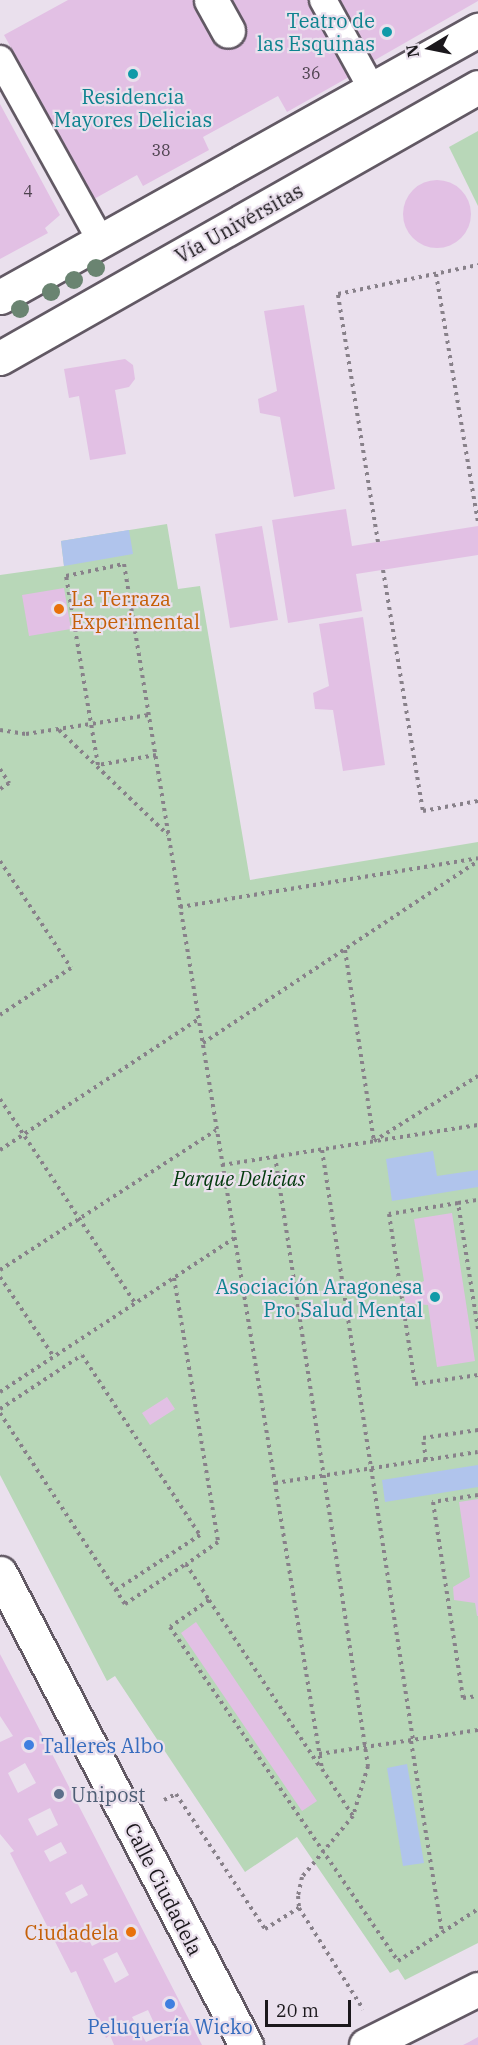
<!DOCTYPE html>
<html>
<head>
<meta charset="utf-8">
<style>
	body { margin:0 }
	#map { position:relative; width:478px; height:2045px; overflow:hidden; background:#eae0ed; font-family:"IBM Plex Serif",serif }
	div>[style] { position:absolute }
	.green>* { inset:0; background:#b8d7b8 }
	.water>* { inset:0; background:#b0c4ec }
	.building>* { inset:0; background:#e2c0e4 }
	.round { border-radius:50% }
	.path>* { height:4px; margin-top:-2px; transform-origin:0; background:repeating-linear-gradient(90deg,#88818a 0 3px,transparent 0 7.5px) }
	.roads { filter:drop-shadow(2px 0 #625964) drop-shadow(-2px 0 #625964) drop-shadow(0 2px #625964) drop-shadow(0 -2px #625964) }
	.pedestrian>* { height:26px; margin:-13px; padding:0 13px; transform-origin:13px; border-radius:13px; background:#fff }
	.minor>* { height:33px; margin:-16.5px; padding:0 16.5px; transform-origin:16.5px; border-radius:16.5px; background:#fff }
	.tertiary>* { height:33px; margin:-16.5px; padding:0 16.5px; transform-origin:16.5px; border-radius:16.5px; background:#fff }
	.secondary>* { height:33px; margin:-16.5px; padding:0 16.5px; transform-origin:16.5px; border-radius:16.5px; background:#fff }
	.trees>* { width:18px; height:18px; margin:-9px; border-radius:50%; background:#6a8471 }
	.dots>* { width:16px; height:16px; translate:-50% -50%; box-sizing:border-box; border:3px solid #eae0ed; border-radius:50% }
	span { translate:-50% -50%; white-space:nowrap; text-align:center; line-height:1.15; -webkit-text-stroke:4.5px #eae0ed; paint-order:stroke }
	.number-label { font-size:16px; color:#4d424e }
	.number-label span { -webkit-text-stroke-width:0 }
	.culture-label { font-size:20px; color:#0d838f }
	.right { translate:-100% -50%; text-align:right }
	.street-label { font-size:20px; color:#1b181c }
	.food-label { font-size:20px; color:#c56008 }
	.left { translate:0 -50%; text-align:left }
	.park-label { font-size:20px; color:#01390c; font-style:italic }
	.shop-label { font-size:20px; color:#366cbe }
	.service-label { font-size:20px; color:#4e5e75 }
	.north { position:absolute; left:400px; top:18px; width:60px; height:60px; -webkit-text-stroke:4px #eae0ed; paint-order:stroke; rotate:260deg; font-size:16px; font-weight:700; line-height:24px; text-align:center; color:#1b181c }
	.north::after { content:''; display:block; margin:auto; width:21px; height:27px; background:#1b181c; clip-path:polygon(50% 0,100% 100%,50% 72%,0 100%) }
	.scale { position:absolute; left:265px; top:2000px; width:86px; height:27px; box-sizing:border-box; border:3px solid #1b181c; border-top:0; padding-left:8px; font-size:18px; line-height:21px; white-space:nowrap; color:#1b181c; -webkit-text-stroke:4px #eae0ed; paint-order:stroke }
</style>
</head>
<body>
<div id="map">
	<div class="green">
		<div style="clip-path:polygon(478px 131px,478px 206px,449px 147px)"></div>
		<div style="clip-path:polygon(167px 524px,178px 589px,200px 586px,250px 880px,478px 842px,478px 1943px,405px 1980px,398px 1969px,390px 1973px,297px 1837px,245px 1872px,115px 1676px,107px 1681px,0 1475px,0 575px,64px 566px,61px 541px)"></div>
	</div>
	<div class="water">
		<div style="clip-path:polygon(129px 530px,133px 554px,64px 566px,61px 541px)"></div>
		<div style="clip-path:polygon(433px 1151px,437px 1176px,478px 1170px,478px 1187px,392px 1201px,386px 1159px)"></div>
		<div style="clip-path:polygon(478px 1465px,478px 1487px,385px 1502px,382px 1480px)"></div>
		<div style="clip-path:polygon(407px 1764px,424px 1863px,403px 1866px,387px 1768px)"></div>
	</div>
	<div class="building">
		<div style="clip-path:polygon(68px 0,315px 0,356px 73px,287px 112px,278px 96px,203px 137px,209px 150px,143px 186px,137px 175px,94px 199px,4px 35px)"></div>
		<div style="clip-path:polygon(332px 0,478px 0,478px 1px,368px 64px)"></div>
		<div style="clip-path:polygon(0 104px,60px 215px,45px 228px,48px 233px,0 259px)"></div>
		<div class="round" style="left:403px;top:180px;width:68px;height:68px"></div>
		<div style="clip-path:polygon(304px 305px,335px 489px,294px 497px,280px 417px,260px 413px,258px 399px,277px 391px,264px 311px)"></div>
		<div style="clip-path:polygon(125px 359px,133px 365px,135px 379px,129px 387px,115px 390px,126px 454px,90px 460px,79px 396px,69px 398px,64px 369px)"></div>
		<div style="clip-path:polygon(346px 509px,352px 546px,478px 526px,478px 555px,356px 574px,362px 611px,288px 623px,272px 520px)"></div>
		<div style="clip-path:polygon(262px 526px,278px 620px,230px 628px,215px 534px)"></div>
		<div style="clip-path:polygon(64px 588px,71px 629px,29px 636px,22px 595px)"></div>
		<div style="clip-path:polygon(363px 617px,385px 765px,343px 771px,333px 710px,315px 709px,313px 693px,329px 686px,319px 624px)"></div>
		<div style="clip-path:polygon(452px 1213px,475px 1361px,437px 1367px,428px 1305px,405px 1303px,404px 1290px,424px 1281px,414px 1219px)"></div>
		<div style="clip-path:polygon(167px 1397px,175px 1409px,150px 1425px,142px 1413px)"></div>
		<div style="clip-path:polygon(478px 1499px,478px 1616px,477px 1616px,475px 1603px,454px 1600px,453px 1587px,470px 1577px,459px 1502px)"></div>
		<div style="clip-path:polygon(196px 1622px,317px 1801px,302px 1811px,181px 1633px)"></div>
		<div style="clip-path:polygon(evenodd,0 1654px,32px 1715px,202px 2045px,114px 2045px,110px 2035px,106px 2038px,76px 1971px,71px 1973px,10px 1853px,14px 1851px,0 1834px,0 1742px,13px 1736px,0 1716px,0 1654px,25px 1763px,36px 1783px,18px 1793px,8px 1773px,25px 1763px,0 1654px,50px 1808px,58px 1825px,37px 1836px,28px 1819px,50px 1808px,0 1654px,61px 1842px,67px 1853px,50px 1862px,44px 1851px,61px 1842px,0 1654px,82px 1884px,88px 1895px,71px 1904px,65px 1893px,82px 1884px,0 1654px,104px 1926px,110px 1937px,92px 1946px,86px 1934px,104px 1926px,0 1654px,117px 1952px,129px 1975px,115px 1983px,103px 1959px,117px 1952px,0 1654px,148px 2010px,160px 2036px,146px 2042px,132px 2017px,148px 2010px)"></div>
		<div style="clip-path:polygon(478px 2037px,478px 2045px,463px 2045px,469px 2042px)"></div>
	</div>
	<div class="path">
		<div style="left:436px;top:274px;width:252px;rotate:80.4deg"></div>
		<div style="left:378px;top:542px;width:251px;rotate:-99.2deg"></div>
		<div style="left:338px;top:294px;width:143px;rotate:-11.7deg"></div>
		<div style="left:383px;top:570px;width:244px;rotate:80.6deg"></div>
		<div style="left:423px;top:811px;width:56px;rotate:-10.3deg"></div>
		<div style="left:0;top:730px;width:26px;rotate:9deg"></div>
		<div style="left:26px;top:734px;width:124px;rotate:-8.8deg"></div>
		<div style="left:59px;top:730px;width:151px;rotate:43.9deg"></div>
		<div style="left:156px;top:755px;width:59px;rotate:170.2deg"></div>
		<div style="left:98px;top:765px;width:192px;rotate:-99.6deg"></div>
		<div style="left:66px;top:576px;width:59px;rotate:-11.7deg"></div>
		<div style="left:124px;top:564px;width:1221px;rotate:80.67deg"></div>
		<div style="left:322px;top:1769px;width:56px;rotate:56.6deg"></div>
		<div style="left:0;top:769px;width:17px;rotate:57deg"></div>
		<div style="left:9px;top:783px;width:11px;rotate:146deg"></div>
		<div style="left:0;top:861px;width:128px;rotate:56.4deg"></div>
		<div style="left:71px;top:968px;width:85px;rotate:146.5deg"></div>
		<div style="left:180px;top:907px;width:302px;rotate:-9.3deg"></div>
		<div style="left:345px;top:950px;width:193px;rotate:81.4deg"></div>
		<div style="left:374px;top:1141px;width:123px;rotate:-32deg"></div>
		<div style="left:203px;top:1043px;width:330px;rotate:-33.5deg"></div>
		<div style="left:0;top:1099px;width:245px;rotate:56.5deg"></div>
		<div style="left:0;top:1150px;width:238px;rotate:-33.4deg"></div>
		<div style="left:322px;top:1150px;width:597px;rotate:81.23deg"></div>
		<div style="left:275px;top:1156px;width:617px;rotate:81.33deg"></div>
		<div style="left:368px;top:1766px;width:52px;rotate:106.7deg"></div>
		<div style="left:353px;top:1816px;width:80px;rotate:129.9deg"></div>
		<div style="left:302px;top:1877px;width:19px;rotate:102deg"></div>
		<div style="left:298px;top:1896px;width:12px;rotate:85deg"></div>
		<div style="left:299px;top:1908px;width:120px;rotate:57.6deg"></div>
		<div style="left:222px;top:1165px;width:259px;rotate:-8.9deg"></div>
		<div style="left:458px;top:1203px;width:20px;rotate:-9deg"></div>
		<div style="left:0;top:1270px;width:257px;rotate:-32.9deg"></div>
		<div style="left:0;top:1277px;width:97px;rotate:56deg"></div>
		<div style="left:174px;top:1278px;width:268px;rotate:80.5deg"></div>
		<div style="left:218px;top:1542px;width:39px;rotate:145deg"></div>
		<div style="left:186px;top:1564px;width:43px;rotate:57.4deg"></div>
		<div style="left:209px;top:1600px;width:47px;rotate:145.3deg"></div>
		<div style="left:170px;top:1627px;width:404px;rotate:55.7deg"></div>
		<div style="left:398px;top:1961px;width:95px;rotate:-33deg"></div>
		<div style="left:478px;top:1329px;width:128px;rotate:-99deg"></div>
		<div style="left:458px;top:1203px;width:70px;rotate:170.9deg"></div>
		<div style="left:389px;top:1214px;width:172px;rotate:81.3deg"></div>
		<div style="left:415px;top:1384px;width:64px;rotate:-8.1deg"></div>
		<div style="left:0;top:1392px;width:280px;rotate:-33.3deg"></div>
		<div style="left:0;top:1409px;width:98px;rotate:-33.4deg"></div>
		<div style="left:82px;top:1355px;width:215px;rotate:56.8deg"></div>
		<div style="left:200px;top:1535px;width:100px;rotate:146.8deg"></div>
		<div style="left:0;top:1413px;width:228px;rotate:56.8deg"></div>
		<div style="left:125px;top:1604px;width:73px;rotate:-33.3deg"></div>
		<div style="left:426px;top:1460px;width:22px;rotate:-98deg"></div>
		<div style="left:423px;top:1438px;width:56px;rotate:-8.3deg"></div>
		<div style="left:275px;top:1483px;width:205px;rotate:-8.7deg"></div>
		<div style="left:478px;top:1495px;width:46px;rotate:171.2deg"></div>
		<div style="left:433px;top:1502px;width:198px;rotate:81.3deg"></div>
		<div style="left:463px;top:1698px;width:15px;rotate:-8deg"></div>
		<div style="left:209px;top:1600px;width:201px;rotate:56.4deg"></div>
		<div style="left:411px;top:1741px;width:194px;rotate:80.8deg"></div>
		<div style="left:319px;top:1754px;width:161px;rotate:-8.6deg"></div>
		<div style="left:164px;top:1800px;width:13px;rotate:-27deg"></div>
		<div style="left:176px;top:1794px;width:162px;rotate:56.6deg"></div>
		<div style="left:265px;top:1929px;width:40px;rotate:-32deg"></div>
	</div>
	<div class="roads">
		<div class="pedestrian">
			<div style="left:323px;top:0;width:102px;rotate:61.2deg"></div>
			<div style="left:0;top:59px;width:208px;rotate:61deg"></div>
		</div>
		<div class="minor">
			<div style="left:211px;top:0;width:35px;rotate:61deg"></div>
			<div style="left:0;top:1573px;width:532px;rotate:62.47deg"></div>
		</div>
		<div class="tertiary">
			<div style="left:366px;top:2045px;width:125px;rotate:-26.6deg"></div>
		</div>
		<div class="secondary">
			<div style="left:0;top:297px;width:548px;rotate:-29.19deg"></div>
			<div style="left:0;top:358px;width:549px;rotate:-29.55deg"></div>
		</div>
	</div>
	<div class="trees">
		<div style="left:96px;top:268px"></div>
		<div style="left:74px;top:280px"></div>
		<div style="left:51px;top:292px"></div>
		<div style="left:20px;top:309px"></div>
	</div>
	<div class="dots">
		<div style="left:387px;top:32px;background:#0f9aa8"></div>
		<div style="left:133px;top:74px;background:#0f9aa8"></div>
		<div style="left:59px;top:609px;background:#e8710a"></div>
		<div style="left:435px;top:1297px;background:#0f9aa8"></div>
		<div style="left:29px;top:1745px;background:#3f7fe0"></div>
		<div style="left:59px;top:1794px;background:#5c6f8a"></div>
		<div style="left:131px;top:1932px;background:#e8710a"></div>
		<div style="left:170px;top:2004px;background:#3f7fe0"></div>
	</div>
	<div class="number-label">
		<span style="left:311px;top:73px">36</span>
		<span style="left:161px;top:150px">38</span>
		<span style="left:28px;top:191px">4</span>
	</div>
	<div class="culture-label">
		<span class="right" style="left:375px;top:32px">Teatro de<br>las Esquinas</span>
		<span style="left:133px;top:108px">Residencia<br>Mayores Delicias</span>
		<span class="right" style="left:423px;top:1298px">Asociación Aragonesa<br>Pro Salud Mental</span>
	</div>
	<div class="street-label">
		<span style="left:239px;top:223px;rotate:-29deg">Vía Univérsitas</span>
		<span style="left:164px;top:1889px;rotate:63deg">Calle Ciudadela</span>
	</div>
	<div class="food-label">
		<span class="left" style="left:71px;top:610px">La Terraza<br>Experimental</span>
		<span class="right" style="left:119px;top:1932px">Ciudadela</span>
	</div>
	<div class="park-label">
		<span style="left:239px;top:1178px">Parque Delicias</span>
	</div>
	<div class="shop-label">
		<span class="left" style="left:41px;top:1745px">Talleres Albo</span>
		<span style="left:170px;top:2026px">Peluquería Wicko</span>
	</div>
	<div class="service-label">
		<span class="left" style="left:71px;top:1794px">Unipost</span>
	</div>
	<div class="north">N</div>
	<div class="scale">20 m</div>
</div>
</body>
</html>
